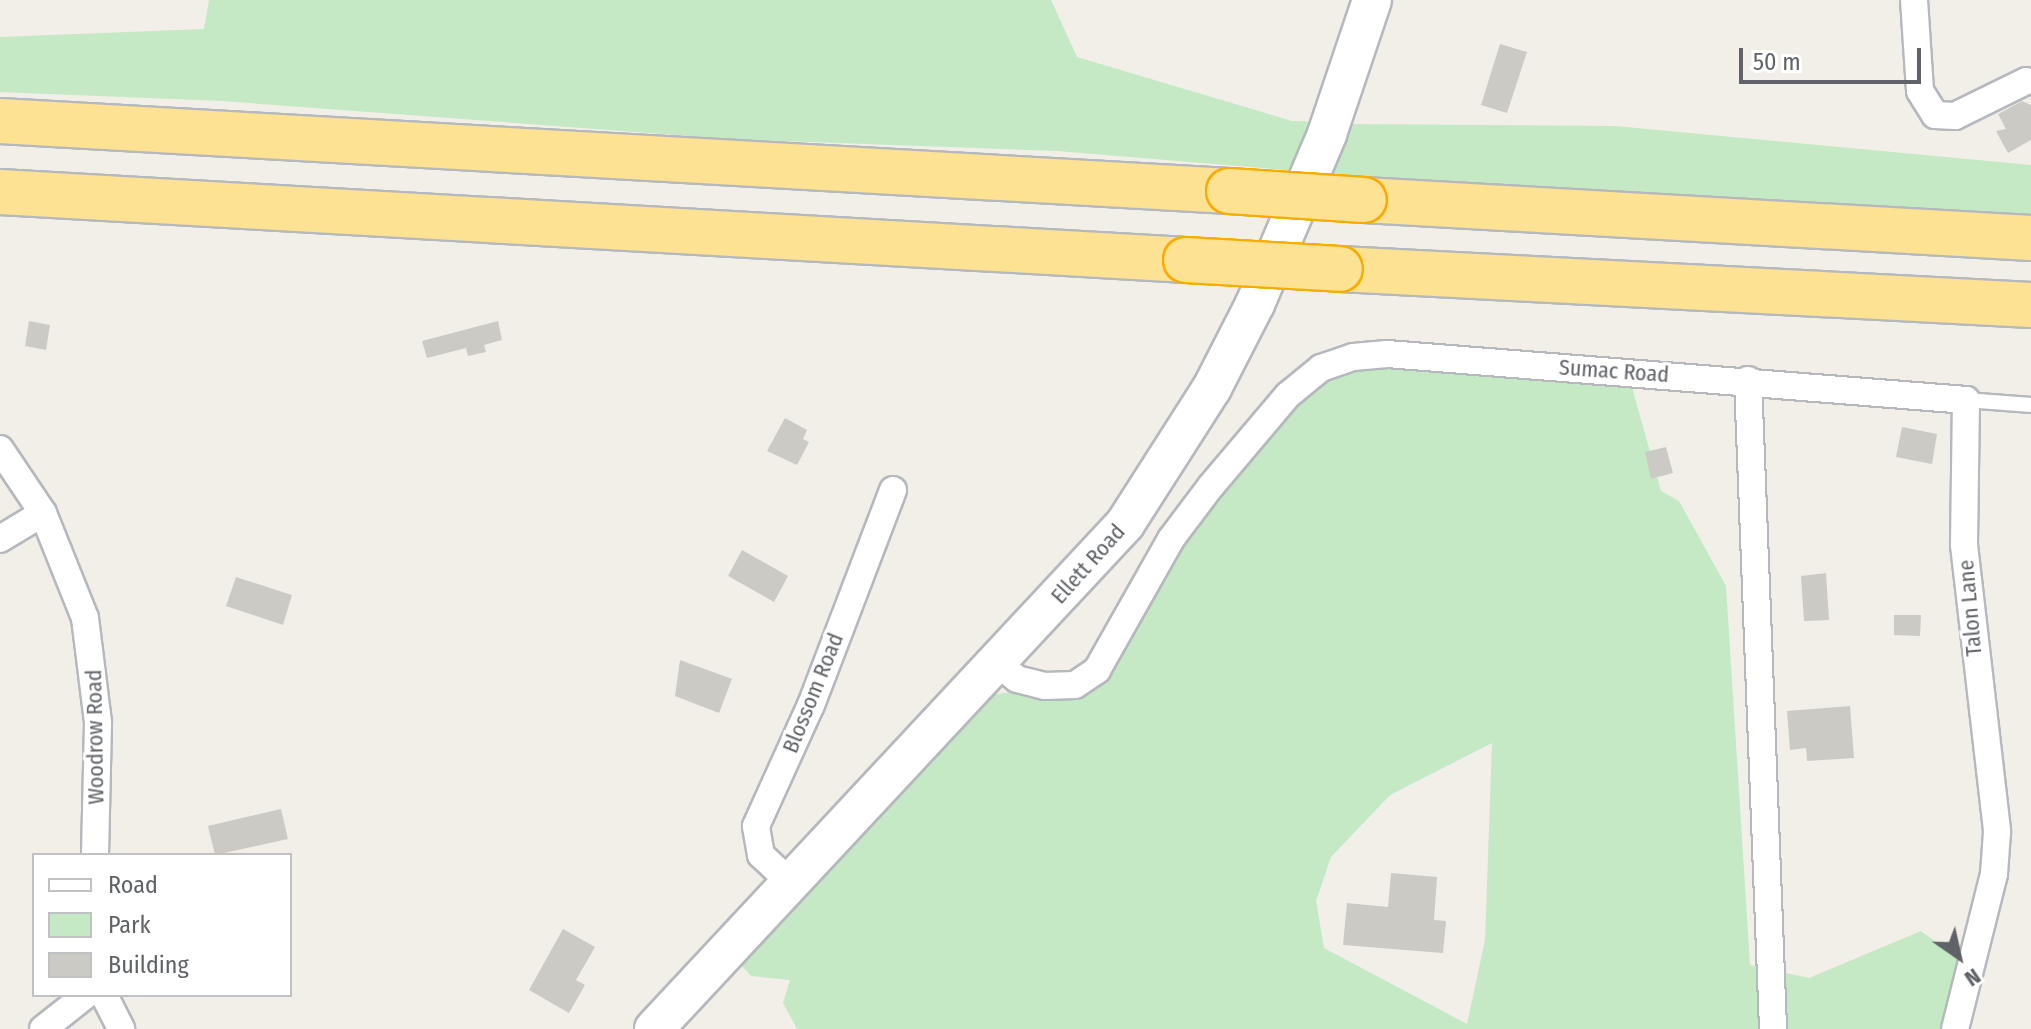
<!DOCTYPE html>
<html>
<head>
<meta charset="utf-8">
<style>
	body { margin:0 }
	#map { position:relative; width:2031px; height:1029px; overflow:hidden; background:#f1efe8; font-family:"Fira Sans Condensed",sans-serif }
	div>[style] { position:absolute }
	.green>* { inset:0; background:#c5e8c5 }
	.building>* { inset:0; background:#cccac5 }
	.roads { filter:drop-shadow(2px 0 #b5b8bc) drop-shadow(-2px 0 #b5b8bc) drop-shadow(0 2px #b5b8bc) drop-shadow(0 -2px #b5b8bc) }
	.lane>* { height:14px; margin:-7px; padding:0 7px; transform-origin:7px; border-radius:7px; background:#fff }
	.street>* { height:26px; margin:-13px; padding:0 13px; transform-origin:13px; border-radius:13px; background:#fff }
	.secondary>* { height:38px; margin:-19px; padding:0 19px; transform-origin:19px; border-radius:19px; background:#fff }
	.highway>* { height:44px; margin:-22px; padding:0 22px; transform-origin:22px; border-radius:22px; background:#fde293 }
	.bridges { filter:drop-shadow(2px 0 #f9ab00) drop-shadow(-2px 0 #f9ab00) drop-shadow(0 2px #f9ab00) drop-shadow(0 -2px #f9ab00) }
	.highway-bridge>* { height:44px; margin:-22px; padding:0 22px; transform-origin:22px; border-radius:22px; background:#fde293 }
	span { translate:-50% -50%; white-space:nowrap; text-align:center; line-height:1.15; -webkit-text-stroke:6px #fff; paint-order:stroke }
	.street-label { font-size:22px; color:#5f6368 }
	.legend { position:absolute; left:32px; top:853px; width:260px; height:144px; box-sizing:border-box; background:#fff; border:2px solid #bfc1c3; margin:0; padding:10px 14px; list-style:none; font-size:24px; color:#5f6368 }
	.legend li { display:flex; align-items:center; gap:16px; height:40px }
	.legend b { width:40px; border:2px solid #bfc1c3 }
	.north { position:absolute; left:1919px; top:917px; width:80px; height:80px; -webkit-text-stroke:6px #fff; paint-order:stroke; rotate:146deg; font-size:22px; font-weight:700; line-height:32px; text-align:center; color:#5f6368 }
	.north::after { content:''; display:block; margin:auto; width:28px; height:36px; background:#5f6368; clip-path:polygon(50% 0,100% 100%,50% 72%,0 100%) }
	.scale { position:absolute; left:1739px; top:48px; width:182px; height:36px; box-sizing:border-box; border:4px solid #5f6368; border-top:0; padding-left:10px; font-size:24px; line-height:28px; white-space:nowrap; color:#5f6368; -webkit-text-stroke:6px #fff; paint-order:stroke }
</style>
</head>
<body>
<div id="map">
	<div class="green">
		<div style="clip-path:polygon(209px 0,1051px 0,1077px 57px,1292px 121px,1318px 122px,1298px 171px,1057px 151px,729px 139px,222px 101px,0 92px,0 37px,204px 29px)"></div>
		<div style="clip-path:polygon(1349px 124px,1615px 126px,2031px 165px,2031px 218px,1330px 174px)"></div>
		<div style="clip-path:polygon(evenodd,1396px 365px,1631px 384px,1661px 491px,1679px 501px,1726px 586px,1750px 965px,1809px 978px,1921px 931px,1947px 950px,1966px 953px,1950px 1029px,797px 1029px,783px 1003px,790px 980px,751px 976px,741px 965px,743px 954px,988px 695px,1027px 690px,1065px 699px,1092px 690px,1138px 626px,1178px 547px,1310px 389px,1332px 374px,1396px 365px,1492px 743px,1485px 940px,1467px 1024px,1324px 948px,1316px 901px,1331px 857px,1390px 795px,1492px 743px)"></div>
	</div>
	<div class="building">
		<div style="clip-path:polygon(1500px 44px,1527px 52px,1507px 113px,1481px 105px)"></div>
		<div style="clip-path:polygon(2022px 101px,2031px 105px,2031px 140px,2008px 153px,1996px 131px,2006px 129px,1998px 114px)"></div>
		<div style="clip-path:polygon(29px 321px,50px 325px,46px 350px,25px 346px)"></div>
		<div style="clip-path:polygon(498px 321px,502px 340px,484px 345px,486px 352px,468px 356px,466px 348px,427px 358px,422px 341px)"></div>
		<div style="clip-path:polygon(785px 418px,807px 430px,803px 439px,809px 442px,797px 465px,767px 451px)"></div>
		<div style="clip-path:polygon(1902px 427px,1937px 434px,1932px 464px,1896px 457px)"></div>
		<div style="clip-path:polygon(1666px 447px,1673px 473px,1651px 479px,1645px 452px)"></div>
		<div style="clip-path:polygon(742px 550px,788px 576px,774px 602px,728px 576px)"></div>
		<div style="clip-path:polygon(1826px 573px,1829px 620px,1804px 621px,1801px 576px)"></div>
		<div style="clip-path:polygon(236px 577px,292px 595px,283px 625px,226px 606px)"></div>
		<div style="clip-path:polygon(1894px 615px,1921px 615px,1920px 636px,1894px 635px)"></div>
		<div style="clip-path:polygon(680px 660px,732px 679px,719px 713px,675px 696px)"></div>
		<div style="clip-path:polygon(1850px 706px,1854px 758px,1807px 761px,1806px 748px,1790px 750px,1787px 711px)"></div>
		<div style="clip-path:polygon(281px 809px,288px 839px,215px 855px,208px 826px)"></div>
		<div style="clip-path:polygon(1391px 873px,1437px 877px,1434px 920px,1446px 921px,1443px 953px,1343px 945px,1347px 903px,1388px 907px)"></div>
		<div style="clip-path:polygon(563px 929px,595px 947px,576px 980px,585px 985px,569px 1013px,529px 990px)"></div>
	</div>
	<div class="roads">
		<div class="lane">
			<div style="left:1966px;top:400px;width:65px;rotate:4.4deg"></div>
		</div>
		<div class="street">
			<div style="left:1914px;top:0;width:91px;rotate:86.2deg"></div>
			<div style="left:1920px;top:91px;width:28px;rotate:58deg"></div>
			<div style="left:1935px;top:115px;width:20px;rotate:3deg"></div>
			<div style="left:1955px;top:116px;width:79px;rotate:-26.2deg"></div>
			<div style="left:1748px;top:380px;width:649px;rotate:87.79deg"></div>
			<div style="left:0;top:449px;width:77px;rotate:56.1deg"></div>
			<div style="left:43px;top:513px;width:113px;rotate:68.2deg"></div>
			<div style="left:85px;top:618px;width:106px;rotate:82.9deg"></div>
			<div style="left:98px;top:723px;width:132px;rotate:91.3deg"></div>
			<div style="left:0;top:539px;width:50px;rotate:-31.2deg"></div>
			<div style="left:998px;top:664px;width:24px;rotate:38deg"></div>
			<div style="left:1017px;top:679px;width:29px;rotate:14deg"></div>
			<div style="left:1045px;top:686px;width:30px;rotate:-2deg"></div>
			<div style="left:1075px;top:685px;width:27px;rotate:-34deg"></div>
			<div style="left:1097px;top:670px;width:150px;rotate:-60.5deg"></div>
			<div style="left:1171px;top:539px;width:66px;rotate:-53deg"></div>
			<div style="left:1211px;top:486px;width:119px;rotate:-49.8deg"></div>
			<div style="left:1288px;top:395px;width:43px;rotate:-39.3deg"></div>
			<div style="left:1321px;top:368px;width:34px;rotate:-19deg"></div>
			<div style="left:1353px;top:357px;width:34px;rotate:-5deg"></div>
			<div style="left:1387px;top:354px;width:581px;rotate:4.54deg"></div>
			<div style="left:1966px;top:400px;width:145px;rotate:90.8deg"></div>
			<div style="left:1964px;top:545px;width:289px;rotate:83.4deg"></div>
			<div style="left:1997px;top:832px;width:42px;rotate:94.1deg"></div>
			<div style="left:1994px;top:874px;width:160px;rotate:104.1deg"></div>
			<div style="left:793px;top:885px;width:44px;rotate:-136.8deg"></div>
			<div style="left:761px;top:855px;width:29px;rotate:-100deg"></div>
			<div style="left:756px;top:826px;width:133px;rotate:-65.6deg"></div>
			<div style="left:811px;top:705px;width:230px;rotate:-69.1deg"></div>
			<div style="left:104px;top:995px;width:38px;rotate:63deg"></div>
			<div style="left:43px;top:1029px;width:55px;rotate:-38.3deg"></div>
		</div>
		<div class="secondary">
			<div style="left:654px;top:1029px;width:691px;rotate:-47deg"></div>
			<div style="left:1125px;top:524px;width:161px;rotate:-57.4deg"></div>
			<div style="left:1212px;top:388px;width:94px;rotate:-62.9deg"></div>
			<div style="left:1255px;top:304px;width:185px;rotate:-67deg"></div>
			<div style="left:1327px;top:134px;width:141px;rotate:-71.4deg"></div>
		</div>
		<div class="highway">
			<div style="left:0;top:121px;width:1231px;rotate:3.26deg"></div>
			<div style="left:0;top:192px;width:1188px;rotate:3.28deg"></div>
			<div style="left:1364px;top:200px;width:668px;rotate:3.26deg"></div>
			<div style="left:1340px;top:269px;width:692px;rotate:2.98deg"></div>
		</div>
	</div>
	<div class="bridges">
		<div class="highway-bridge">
			<div style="left:1229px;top:191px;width:135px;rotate:3.8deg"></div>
			<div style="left:1186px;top:260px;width:154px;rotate:3.3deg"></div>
		</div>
	</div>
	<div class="street-label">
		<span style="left:1614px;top:371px;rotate:4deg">Sumac Road</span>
		<span style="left:1088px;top:564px;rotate:-48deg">Ellett Road</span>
		<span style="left:1970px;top:608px;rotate:-95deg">Talon Lane</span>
		<span style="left:813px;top:693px;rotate:-68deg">Blossom Road</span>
		<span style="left:95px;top:737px;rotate:-91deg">Woodrow Road</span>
	</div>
	<ul class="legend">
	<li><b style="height:10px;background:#fff"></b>Road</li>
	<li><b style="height:22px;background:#c5e8c5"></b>Park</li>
	<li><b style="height:22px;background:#cccac5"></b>Building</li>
	</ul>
	<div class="north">N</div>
	<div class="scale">50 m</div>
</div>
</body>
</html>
